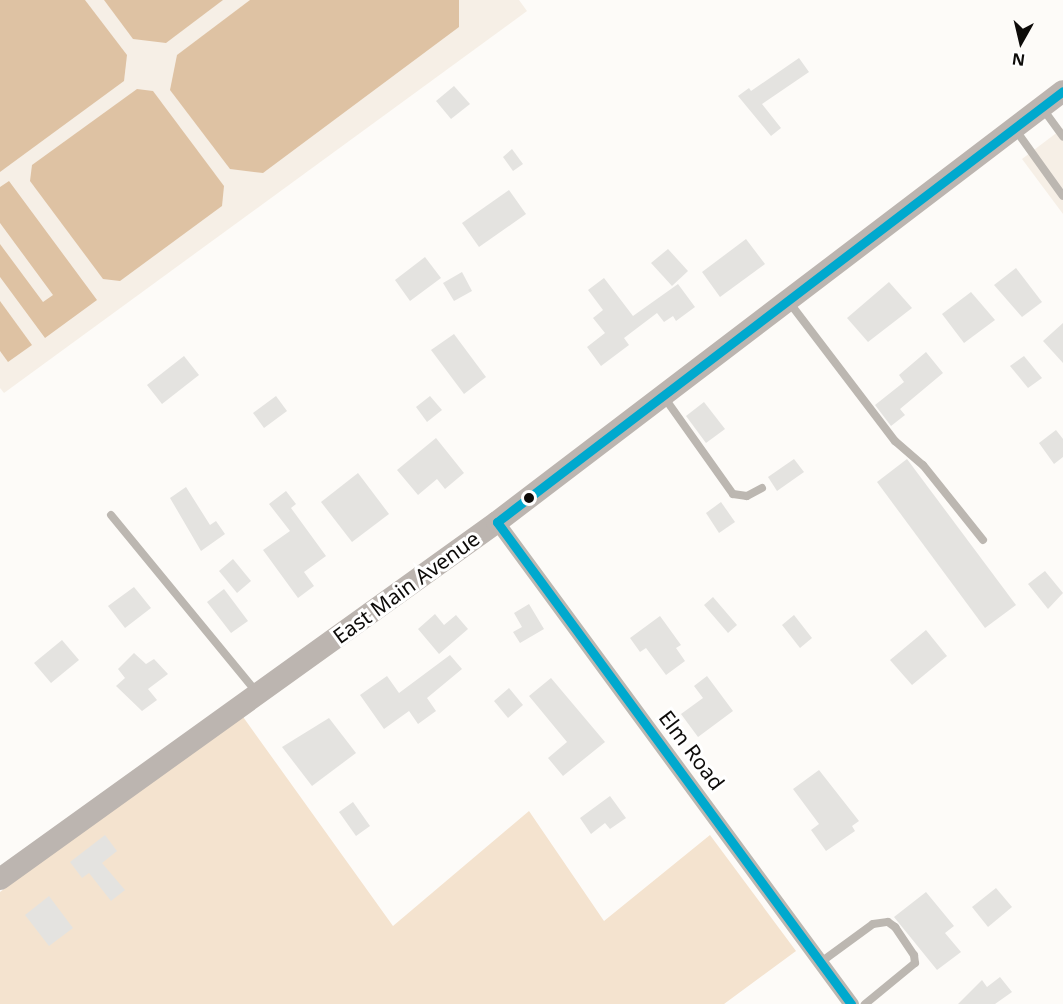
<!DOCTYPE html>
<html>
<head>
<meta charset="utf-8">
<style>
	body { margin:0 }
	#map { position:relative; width:1063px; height:1004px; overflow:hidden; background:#fdfbf8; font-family:"Noto Sans",sans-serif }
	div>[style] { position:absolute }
	.built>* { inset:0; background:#f6efe6 }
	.green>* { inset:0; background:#f4e3cf }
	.water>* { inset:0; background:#dec2a3 }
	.building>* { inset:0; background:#e4e3e0 }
	.lane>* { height:8px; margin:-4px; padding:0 4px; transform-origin:4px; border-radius:4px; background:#bcb7b1 }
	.street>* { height:15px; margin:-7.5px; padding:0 7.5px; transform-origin:7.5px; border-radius:7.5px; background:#bcb7b1 }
	.secondary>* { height:22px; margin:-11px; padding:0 11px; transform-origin:11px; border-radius:11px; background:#bcb5b0 }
	.bus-1>* { height:9px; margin:-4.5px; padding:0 4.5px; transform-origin:4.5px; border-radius:4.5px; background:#00a9ce }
	.dots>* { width:16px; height:16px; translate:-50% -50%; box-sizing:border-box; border:3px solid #fff; border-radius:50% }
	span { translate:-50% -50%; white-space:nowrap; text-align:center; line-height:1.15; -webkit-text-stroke:6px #fff; paint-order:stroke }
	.street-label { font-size:21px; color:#0d0b09 }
	.north { position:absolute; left:991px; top:12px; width:60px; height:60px; -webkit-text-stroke:4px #fff; paint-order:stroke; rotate:188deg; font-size:16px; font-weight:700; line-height:24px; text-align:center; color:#0d0b09 }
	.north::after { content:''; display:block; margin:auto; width:21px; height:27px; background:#0d0b09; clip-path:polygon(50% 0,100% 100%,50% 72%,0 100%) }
</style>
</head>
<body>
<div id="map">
	<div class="built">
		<div style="clip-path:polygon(0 0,519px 0,527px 11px,4px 393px,0 388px)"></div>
		<div style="clip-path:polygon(1063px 128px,1063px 214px,1022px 159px)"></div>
	</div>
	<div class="green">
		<div style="clip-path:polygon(241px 714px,393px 926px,529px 811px,604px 921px,710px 835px,796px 951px,724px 1004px,0 1004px,0 892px)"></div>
	</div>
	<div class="water">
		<div style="clip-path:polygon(0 0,85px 0,127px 55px,124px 81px,0 172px)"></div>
		<div style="clip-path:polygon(104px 0,223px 0,166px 43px,133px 39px)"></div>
		<div style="clip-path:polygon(250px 0,459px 0,459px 27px,263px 173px,230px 169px,170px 90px,177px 55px)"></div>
		<div style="clip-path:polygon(137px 89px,153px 91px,224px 186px,222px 206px,120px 281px,103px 279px,30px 181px,32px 165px)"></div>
		<div style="clip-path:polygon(9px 181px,97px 300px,45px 338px,0 277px,0 244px,43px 302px,53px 295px,0 223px,0 187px)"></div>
		<div style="clip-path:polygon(0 301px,32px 345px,8px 362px,0 351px)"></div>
	</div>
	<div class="building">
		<div style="clip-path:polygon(799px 58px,809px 72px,762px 104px,781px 128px,771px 136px,738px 96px,749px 88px,751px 91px)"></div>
		<div style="clip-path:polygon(454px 86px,470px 104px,451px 119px,436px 101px)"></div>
		<div style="clip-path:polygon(512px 149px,523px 164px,513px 171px,503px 157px)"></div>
		<div style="clip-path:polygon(509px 190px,526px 214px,479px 247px,462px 223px)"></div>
		<div style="clip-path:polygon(746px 239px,765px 264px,720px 297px,702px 272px)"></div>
		<div style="clip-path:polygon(668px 249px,688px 271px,672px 286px,651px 263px)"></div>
		<div style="clip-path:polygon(425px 257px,441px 278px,410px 301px,395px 280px)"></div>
		<div style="clip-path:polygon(1016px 268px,1042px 302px,1022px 317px,994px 285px)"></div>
		<div style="clip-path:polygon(462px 272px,472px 291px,454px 301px,443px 283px)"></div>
		<div style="clip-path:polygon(604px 278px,633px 316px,678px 284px,695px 307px,676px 321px,673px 316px,664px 322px,657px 313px,624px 338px,629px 345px,601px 366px,587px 347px,605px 333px,593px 318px,603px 310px,588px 290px)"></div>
		<div style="clip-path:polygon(889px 282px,912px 308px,868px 342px,847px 318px)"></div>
		<div style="clip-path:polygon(971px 292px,995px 320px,964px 343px,942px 314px)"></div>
		<div style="clip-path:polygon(1063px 323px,1063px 363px,1043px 341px)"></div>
		<div style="clip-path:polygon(454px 334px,486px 377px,464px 394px,431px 350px)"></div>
		<div style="clip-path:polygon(926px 352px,943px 373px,900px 409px,905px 415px,891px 426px,875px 405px,904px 382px,899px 375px)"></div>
		<div style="clip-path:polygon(184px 356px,199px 375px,162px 404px,147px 385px)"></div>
		<div style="clip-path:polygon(1024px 356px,1042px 378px,1028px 388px,1010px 366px)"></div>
		<div style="clip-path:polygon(276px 396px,287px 411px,264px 428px,253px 413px)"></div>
		<div style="clip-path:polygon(430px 396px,442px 410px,427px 422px,416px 407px)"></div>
		<div style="clip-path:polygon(704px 402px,725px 429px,706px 443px,686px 416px)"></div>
		<div style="clip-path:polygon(1056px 430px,1063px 439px,1063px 457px,1054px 464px,1039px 443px)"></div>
		<div style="clip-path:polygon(436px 438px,464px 473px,445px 489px,437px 479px,418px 495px,397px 470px)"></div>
		<div style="clip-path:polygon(794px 459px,804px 472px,777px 491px,768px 477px)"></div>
		<div style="clip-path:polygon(907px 459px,1016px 605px,985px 628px,877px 482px)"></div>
		<div style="clip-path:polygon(358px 473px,389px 514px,352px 542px,321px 502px)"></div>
		<div style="clip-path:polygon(186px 487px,210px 525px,216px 521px,225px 534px,201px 551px,170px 498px)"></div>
		<div style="clip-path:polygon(286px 491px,296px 504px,291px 508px,326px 556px,304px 572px,314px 586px,298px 598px,263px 550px,290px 531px,269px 504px)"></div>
		<div style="clip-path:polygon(721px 502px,735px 522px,719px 533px,706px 513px)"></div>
		<div style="clip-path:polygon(233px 559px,251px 581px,237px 593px,219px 571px)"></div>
		<div style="clip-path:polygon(1045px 571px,1063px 593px,1048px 609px,1028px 584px)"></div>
		<div style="clip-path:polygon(134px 587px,151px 608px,125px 628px,108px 606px)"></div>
		<div style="clip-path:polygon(224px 589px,248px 621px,231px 633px,207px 602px)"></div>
		<div style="clip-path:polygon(713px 597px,737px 625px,728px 633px,704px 605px)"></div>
		<div style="clip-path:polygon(529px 604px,544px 629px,520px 643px,513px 632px,522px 627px,514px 613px)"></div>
		<div style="clip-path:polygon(435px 614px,444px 625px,456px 615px,468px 629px,439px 654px,418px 629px)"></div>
		<div style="clip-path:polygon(794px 615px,812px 638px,800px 648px,782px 625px)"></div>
		<div style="clip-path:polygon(660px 616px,681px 645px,676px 648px,685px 661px,666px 675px,646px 648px,640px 652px,630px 638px)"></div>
		<div style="clip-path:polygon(926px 630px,947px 656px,912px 685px,890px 660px)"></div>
		<div style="clip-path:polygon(62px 640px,79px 660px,51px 683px,34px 663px)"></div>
		<div style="clip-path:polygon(134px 653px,146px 664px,154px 659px,168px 674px,148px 689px,157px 700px,142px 711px,116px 686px,125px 678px,118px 669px)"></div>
		<div style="clip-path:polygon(450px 655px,462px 669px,427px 698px,436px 711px,418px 724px,409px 711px,384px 729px,360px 695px,387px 676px,399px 693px)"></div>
		<div style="clip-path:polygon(707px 676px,733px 711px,698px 737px,681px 714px,703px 698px,694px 686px)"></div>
		<div style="clip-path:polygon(551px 678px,605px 742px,563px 776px,548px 758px,567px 742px,529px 696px)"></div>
		<div style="clip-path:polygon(509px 688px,523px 705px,508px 718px,494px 701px)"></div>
		<div style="clip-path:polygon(329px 718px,356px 753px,312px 786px,282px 747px)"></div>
		<div style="clip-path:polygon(819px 770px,859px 821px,852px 826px,855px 831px,826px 851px,811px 830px,819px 824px,793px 789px)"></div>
		<div style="clip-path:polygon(610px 796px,626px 818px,610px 829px,605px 823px,591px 834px,580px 818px)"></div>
		<div style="clip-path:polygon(353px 802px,370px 826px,356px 836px,339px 812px)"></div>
		<div style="clip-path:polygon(105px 835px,117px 851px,102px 863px,125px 890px,111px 901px,89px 873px,82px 878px,70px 862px)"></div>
		<div style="clip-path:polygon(996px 888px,1012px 907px,988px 927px,972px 907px)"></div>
		<div style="clip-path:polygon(926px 892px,954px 926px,945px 933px,961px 952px,937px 970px,894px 917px)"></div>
		<div style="clip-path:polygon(49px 896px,73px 928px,49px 946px,25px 915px)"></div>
		<div style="clip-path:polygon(1000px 977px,1012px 992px,995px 1004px,958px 1004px,982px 980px,987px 987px)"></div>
	</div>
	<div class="lane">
		<div style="left:1043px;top:109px;width:34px;rotate:54deg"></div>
		<div style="left:1015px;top:129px;width:82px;rotate:54.4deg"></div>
		<div style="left:789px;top:302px;width:175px;rotate:52.7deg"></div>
		<div style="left:895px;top:441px;width:37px;rotate:41deg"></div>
		<div style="left:923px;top:465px;width:96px;rotate:51.3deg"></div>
		<div style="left:664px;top:397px;width:119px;rotate:54.6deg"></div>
		<div style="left:733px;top:494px;width:14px;rotate:8deg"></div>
		<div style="left:747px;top:496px;width:17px;rotate:-28deg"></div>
		<div style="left:111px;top:515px;width:230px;rotate:50.6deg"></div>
		<div style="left:821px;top:962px;width:64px;rotate:-36.2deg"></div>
		<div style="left:873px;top:924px;width:15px;rotate:-8deg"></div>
		<div style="left:888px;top:922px;width:9px;rotate:36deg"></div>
		<div style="left:895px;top:927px;width:34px;rotate:56deg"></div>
		<div style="left:914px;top:955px;width:8px;rotate:83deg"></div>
		<div style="left:915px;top:963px;width:65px;rotate:140.6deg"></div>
	</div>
	<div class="street">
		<div style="left:497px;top:522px;width:598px;rotate:53.7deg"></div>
	</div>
	<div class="secondary">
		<div style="left:0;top:879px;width:612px;rotate:-35.69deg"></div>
		<div style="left:497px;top:522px;width:711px;rotate:-37.29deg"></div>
	</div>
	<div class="bus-1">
		<div style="left:497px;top:522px;width:711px;rotate:-37.29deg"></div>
		<div style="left:497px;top:522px;width:598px;rotate:53.7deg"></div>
	</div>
	<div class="dots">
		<div style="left:529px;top:498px;background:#0d0b09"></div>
	</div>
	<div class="street-label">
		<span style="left:406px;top:587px;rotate:-36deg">East Main Avenue</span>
		<span style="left:692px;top:750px;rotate:53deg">Elm Road</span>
	</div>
	<div class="north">N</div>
</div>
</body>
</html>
